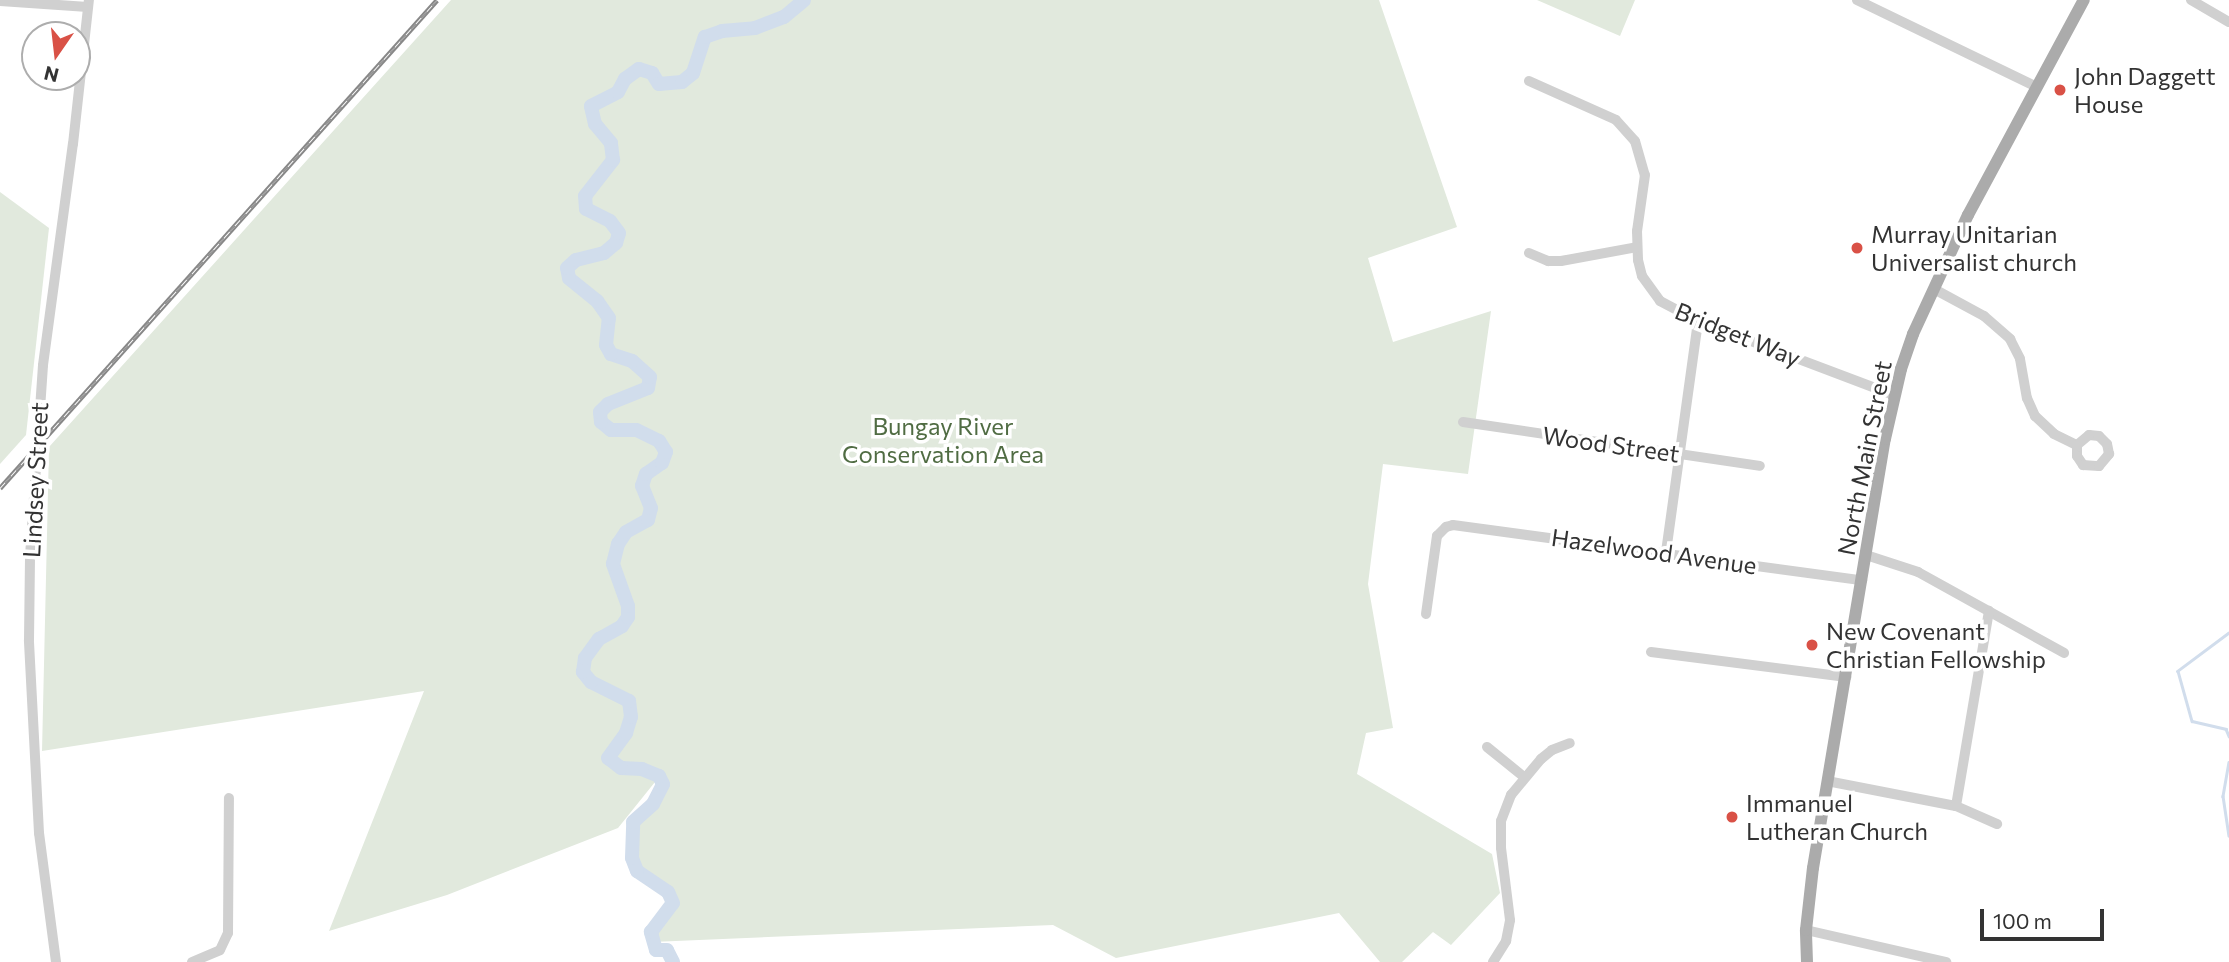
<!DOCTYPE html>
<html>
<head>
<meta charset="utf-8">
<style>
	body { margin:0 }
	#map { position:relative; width:2229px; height:962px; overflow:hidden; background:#fff; font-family:Commissioner,sans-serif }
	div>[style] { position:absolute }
	.green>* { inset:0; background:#e1e9dd }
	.stream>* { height:2.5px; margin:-1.25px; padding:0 1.25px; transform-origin:1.25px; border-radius:1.25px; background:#d1ddec }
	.river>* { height:14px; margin:-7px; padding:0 7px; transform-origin:7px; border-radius:7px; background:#d1ddec }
	.minor>* { height:10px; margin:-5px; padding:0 5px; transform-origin:5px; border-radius:5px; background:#d0d0d0 }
	.major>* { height:12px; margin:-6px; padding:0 6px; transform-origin:6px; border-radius:6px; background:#ababab }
	.rail>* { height:5px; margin-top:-2.5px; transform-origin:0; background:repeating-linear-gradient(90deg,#fff 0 8px,#888 0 16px); box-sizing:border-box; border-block:2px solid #888 }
	.dots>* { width:19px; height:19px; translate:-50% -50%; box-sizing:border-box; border:4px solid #fff; border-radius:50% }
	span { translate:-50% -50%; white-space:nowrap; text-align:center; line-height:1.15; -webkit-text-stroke:7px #fff; paint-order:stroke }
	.poi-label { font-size:24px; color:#333 }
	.left { translate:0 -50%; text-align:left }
	.street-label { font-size:24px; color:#333 }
	.park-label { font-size:24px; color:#506c43 }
	.north { position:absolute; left:21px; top:21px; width:70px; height:70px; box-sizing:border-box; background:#fff; border:2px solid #adadad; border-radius:50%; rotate:194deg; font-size:19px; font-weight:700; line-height:28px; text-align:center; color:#333 }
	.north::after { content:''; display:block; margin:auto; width:24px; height:32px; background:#d95146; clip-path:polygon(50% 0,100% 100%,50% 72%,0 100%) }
	.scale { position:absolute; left:1980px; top:909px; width:124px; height:32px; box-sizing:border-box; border:4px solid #333; border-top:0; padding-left:9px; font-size:21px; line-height:24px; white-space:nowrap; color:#333; -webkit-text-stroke:5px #fff; paint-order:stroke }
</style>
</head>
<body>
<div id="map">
	<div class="green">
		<div style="clip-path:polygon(451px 0,1379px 0,1457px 227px,1368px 258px,1393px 342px,1491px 311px,1468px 474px,1383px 464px,1368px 584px,1393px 728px,1366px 733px,1357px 774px,1492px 854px,1500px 893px,1451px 945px,1433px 932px,1402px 962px,1380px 962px,1339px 913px,1116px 958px,1053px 925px,652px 942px,651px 932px,654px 925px,673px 903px,668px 892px,637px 871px,632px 858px,631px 833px,633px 822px,660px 795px,663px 784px,659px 777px,618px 828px,447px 895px,329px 931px,424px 691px,42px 751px,49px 447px)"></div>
		<div style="clip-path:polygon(1537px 0,1635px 0,1620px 36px)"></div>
		<div style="clip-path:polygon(0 192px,49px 228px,26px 435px,0 464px)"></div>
	</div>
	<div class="stream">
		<div style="left:2229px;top:633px;width:64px;rotate:143.3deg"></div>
		<div style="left:2178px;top:671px;width:52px;rotate:74.4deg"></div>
		<div style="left:2192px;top:721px;width:35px;rotate:13deg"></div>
		<div style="left:2226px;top:729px;width:8px;rotate:67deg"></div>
		<div style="left:2229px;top:762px;width:35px;rotate:100deg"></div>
		<div style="left:2223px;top:796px;width:40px;rotate:81.5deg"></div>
	</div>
	<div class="river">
		<div style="left:673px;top:962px;width:13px;rotate:-117deg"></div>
		<div style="left:667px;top:950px;width:11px;rotate:180deg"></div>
		<div style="left:656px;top:950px;width:19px;rotate:-106deg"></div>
		<div style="left:651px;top:932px;width:36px;rotate:-53deg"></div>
		<div style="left:673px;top:903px;width:12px;rotate:-114deg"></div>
		<div style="left:668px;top:892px;width:37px;rotate:-146deg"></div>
		<div style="left:637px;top:871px;width:14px;rotate:-111deg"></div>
		<div style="left:632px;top:858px;width:36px;rotate:-88deg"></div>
		<div style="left:633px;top:822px;width:27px;rotate:-42deg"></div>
		<div style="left:653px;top:804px;width:22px;rotate:-63deg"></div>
		<div style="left:663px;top:784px;width:9px;rotate:-117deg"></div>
		<div style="left:659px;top:776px;width:18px;rotate:-158deg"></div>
		<div style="left:642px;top:769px;width:21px;rotate:-177deg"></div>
		<div style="left:621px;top:768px;width:16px;rotate:-142deg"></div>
		<div style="left:608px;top:758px;width:31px;rotate:-54deg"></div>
		<div style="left:626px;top:733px;width:17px;rotate:-73deg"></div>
		<div style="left:631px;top:717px;width:16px;rotate:-97deg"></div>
		<div style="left:629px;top:701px;width:42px;rotate:-153.4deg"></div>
		<div style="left:591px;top:682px;width:13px;rotate:-129deg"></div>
		<div style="left:583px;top:672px;width:14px;rotate:-82deg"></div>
		<div style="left:585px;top:658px;width:24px;rotate:-54deg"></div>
		<div style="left:599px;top:639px;width:26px;rotate:-29deg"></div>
		<div style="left:622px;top:626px;width:11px;rotate:-56deg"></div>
		<div style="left:628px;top:617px;width:11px;rotate:-90deg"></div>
		<div style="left:628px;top:606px;width:45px;rotate:-109.7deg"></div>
		<div style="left:613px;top:564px;width:21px;rotate:-76deg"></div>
		<div style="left:618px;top:544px;width:14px;rotate:-56deg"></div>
		<div style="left:626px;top:532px;width:25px;rotate:-29deg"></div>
		<div style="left:648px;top:520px;width:12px;rotate:-76deg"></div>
		<div style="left:651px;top:508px;width:24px;rotate:-112deg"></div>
		<div style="left:642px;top:486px;width:13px;rotate:-72deg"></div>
		<div style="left:646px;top:474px;width:19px;rotate:-35deg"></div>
		<div style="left:662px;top:463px;width:12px;rotate:-70deg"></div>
		<div style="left:666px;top:452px;width:13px;rotate:-122deg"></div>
		<div style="left:659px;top:441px;width:25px;rotate:-154deg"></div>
		<div style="left:636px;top:430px;width:25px;rotate:180deg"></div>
		<div style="left:611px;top:430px;width:13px;rotate:-141deg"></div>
		<div style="left:601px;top:422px;width:10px;rotate:-96deg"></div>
		<div style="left:600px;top:412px;width:11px;rotate:-45deg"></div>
		<div style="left:608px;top:404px;width:43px;rotate:-21.8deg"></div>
		<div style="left:648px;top:388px;width:11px;rotate:-80deg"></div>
		<div style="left:650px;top:377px;width:24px;rotate:-138deg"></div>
		<div style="left:632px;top:361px;width:22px;rotate:-162deg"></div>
		<div style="left:611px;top:354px;width:10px;rotate:-119deg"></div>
		<div style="left:606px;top:345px;width:27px;rotate:-84deg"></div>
		<div style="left:609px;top:318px;width:21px;rotate:-125deg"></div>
		<div style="left:597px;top:301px;width:36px;rotate:-141deg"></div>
		<div style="left:569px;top:278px;width:10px;rotate:-101deg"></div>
		<div style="left:567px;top:268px;width:12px;rotate:-42deg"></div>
		<div style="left:576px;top:260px;width:29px;rotate:-14deg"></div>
		<div style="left:604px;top:253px;width:16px;rotate:-40deg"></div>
		<div style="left:616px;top:243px;width:10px;rotate:-73deg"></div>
		<div style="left:619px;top:233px;width:15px;rotate:-127deg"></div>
		<div style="left:610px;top:221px;width:27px;rotate:-153deg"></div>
		<div style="left:586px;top:209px;width:13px;rotate:-94deg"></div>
		<div style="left:585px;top:196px;width:46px;rotate:-52.1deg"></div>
		<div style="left:613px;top:160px;width:17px;rotate:-97deg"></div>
		<div style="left:611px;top:143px;width:25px;rotate:-130deg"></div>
		<div style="left:595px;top:124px;width:18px;rotate:-103deg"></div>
		<div style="left:591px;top:106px;width:30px;rotate:-27deg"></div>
		<div style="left:618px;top:92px;width:15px;rotate:-62deg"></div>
		<div style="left:625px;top:79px;width:17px;rotate:-36deg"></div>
		<div style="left:639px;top:69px;width:14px;rotate:17deg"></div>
		<div style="left:652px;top:73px;width:13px;rotate:58deg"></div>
		<div style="left:659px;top:84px;width:23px;rotate:-5deg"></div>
		<div style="left:682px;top:82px;width:14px;rotate:-39deg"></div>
		<div style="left:693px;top:73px;width:38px;rotate:-72deg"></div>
		<div style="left:705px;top:37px;width:18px;rotate:-19deg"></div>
		<div style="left:722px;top:31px;width:33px;rotate:-5deg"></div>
		<div style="left:755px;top:28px;width:31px;rotate:-21deg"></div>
		<div style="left:784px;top:17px;width:26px;rotate:-40deg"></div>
	</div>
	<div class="minor">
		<div style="left:1857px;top:0;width:198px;rotate:25.8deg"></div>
		<div style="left:2191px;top:0;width:44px;rotate:30.1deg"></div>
		<div style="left:0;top:1px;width:88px;rotate:3.9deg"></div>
		<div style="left:1529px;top:81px;width:95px;rotate:24.1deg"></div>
		<div style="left:1616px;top:120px;width:28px;rotate:48deg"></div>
		<div style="left:1635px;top:141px;width:35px;rotate:74deg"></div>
		<div style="left:1645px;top:175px;width:57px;rotate:98.1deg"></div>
		<div style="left:1637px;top:231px;width:29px;rotate:88deg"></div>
		<div style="left:1638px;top:260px;width:16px;rotate:76deg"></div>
		<div style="left:1642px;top:276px;width:31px;rotate:54deg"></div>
		<div style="left:1660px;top:301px;width:43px;rotate:27.8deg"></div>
		<div style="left:1698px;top:321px;width:210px;rotate:20.7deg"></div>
		<div style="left:1529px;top:253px;width:21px;rotate:23deg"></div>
		<div style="left:1548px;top:261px;width:13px"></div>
		<div style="left:1561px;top:261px;width:77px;rotate:-10.4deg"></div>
		<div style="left:1934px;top:289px;width:57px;rotate:28.4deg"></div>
		<div style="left:1984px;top:316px;width:35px;rotate:41deg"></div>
		<div style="left:2010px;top:339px;width:22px;rotate:63deg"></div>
		<div style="left:2020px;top:359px;width:40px;rotate:80deg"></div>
		<div style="left:2027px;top:398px;width:20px;rotate:66deg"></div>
		<div style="left:2035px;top:416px;width:26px;rotate:43deg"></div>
		<div style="left:2054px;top:434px;width:25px;rotate:26deg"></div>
		<div style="left:2077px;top:445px;width:11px;rotate:90deg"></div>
		<div style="left:2077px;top:456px;width:11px;rotate:56deg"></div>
		<div style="left:2083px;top:465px;width:16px;rotate:4deg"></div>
		<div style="left:2099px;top:466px;width:16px;rotate:-50deg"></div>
		<div style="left:2109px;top:454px;width:10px;rotate:-101deg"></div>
		<div style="left:2107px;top:444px;width:11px;rotate:-135deg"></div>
		<div style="left:2099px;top:436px;width:10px;rotate:-174deg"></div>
		<div style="left:2089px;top:435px;width:16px;rotate:140deg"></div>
		<div style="left:1463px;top:422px;width:300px;rotate:8.4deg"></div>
		<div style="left:1666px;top:552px;width:233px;rotate:-82.1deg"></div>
		<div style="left:1866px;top:555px;width:55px;rotate:18.1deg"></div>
		<div style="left:1918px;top:572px;width:167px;rotate:29deg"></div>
		<div style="left:1426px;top:614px;width:79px;rotate:-82deg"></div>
		<div style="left:1437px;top:536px;width:13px;rotate:-45deg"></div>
		<div style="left:1446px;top:527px;width:7px;rotate:-16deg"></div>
		<div style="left:1453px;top:525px;width:413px;rotate:7.7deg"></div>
		<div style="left:1651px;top:652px;width:197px;rotate:7.3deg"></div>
		<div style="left:1487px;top:747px;width:48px;rotate:39deg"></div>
		<div style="left:1827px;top:781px;width:131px;rotate:11deg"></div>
		<div style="left:1956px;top:806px;width:45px;rotate:23.7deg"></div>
		<div style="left:1956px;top:806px;width:198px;rotate:-80.4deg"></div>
		<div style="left:1806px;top:930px;width:144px;rotate:12.9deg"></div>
		<div style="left:56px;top:962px;width:130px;rotate:-97.5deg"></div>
		<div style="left:39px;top:833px;width:193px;rotate:-93deg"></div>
		<div style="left:29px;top:640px;width:84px;rotate:-89.3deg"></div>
		<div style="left:30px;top:556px;width:191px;rotate:-86.1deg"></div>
		<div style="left:43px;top:365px;width:223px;rotate:-82.3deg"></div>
		<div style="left:73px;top:144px;width:145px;rotate:-83.7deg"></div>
		<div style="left:192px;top:962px;width:30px;rotate:-23deg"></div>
		<div style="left:220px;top:950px;width:19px;rotate:-65deg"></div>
		<div style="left:228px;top:933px;width:135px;rotate:-89.6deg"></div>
		<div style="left:1493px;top:962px;width:25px;rotate:-58deg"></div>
		<div style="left:1506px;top:941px;width:21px;rotate:-79deg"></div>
		<div style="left:1510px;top:920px;width:73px;rotate:-97.1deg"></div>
		<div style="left:1501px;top:848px;width:27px;rotate:-90deg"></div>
		<div style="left:1501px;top:821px;width:28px;rotate:-69deg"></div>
		<div style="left:1511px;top:795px;width:47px;rotate:-50.2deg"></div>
		<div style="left:1541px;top:759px;width:14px;rotate:-39deg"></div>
		<div style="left:1552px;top:750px;width:19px;rotate:-21deg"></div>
	</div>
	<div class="major">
		<div style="left:1807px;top:962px;width:32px;rotate:-92deg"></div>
		<div style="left:1806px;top:930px;width:62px;rotate:-83.6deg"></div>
		<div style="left:1813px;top:868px;width:435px;rotate:-80.5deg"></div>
		<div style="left:1885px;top:439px;width:72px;rotate:-77.1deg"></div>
		<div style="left:1901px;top:369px;width:37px;rotate:-71deg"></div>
		<div style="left:1913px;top:334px;width:131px;rotate:-65.2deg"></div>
		<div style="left:1968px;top:215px;width:244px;rotate:-61.7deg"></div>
	</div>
	<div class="rail">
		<div style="left:0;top:488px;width:655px;rotate:-48.16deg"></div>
	</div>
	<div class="dots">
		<div style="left:2060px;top:90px;background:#d95146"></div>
		<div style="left:1857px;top:248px;background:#d95146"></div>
		<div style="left:1812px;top:645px;background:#d95146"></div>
		<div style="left:1732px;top:817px;background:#d95146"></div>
	</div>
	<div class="poi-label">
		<span class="left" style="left:2074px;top:90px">John Daggett<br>House</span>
		<span class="left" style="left:1871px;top:248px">Murray Unitarian<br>Universalist church</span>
		<span class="left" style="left:1826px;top:645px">New Covenant<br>Christian Fellowship</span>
		<span class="left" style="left:1746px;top:817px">Immanuel<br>Lutheran Church</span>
	</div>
	<div class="street-label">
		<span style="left:1738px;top:334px;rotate:22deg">Bridget Way</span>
		<span style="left:1611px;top:444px;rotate:8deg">Wood Street</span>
		<span style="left:1864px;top:458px;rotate:-79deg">North Main Street</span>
		<span style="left:35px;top:480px;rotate:-87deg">Lindsey Street</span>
		<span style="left:1654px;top:551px;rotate:8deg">Hazelwood Avenue</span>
	</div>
	<div class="park-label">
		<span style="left:943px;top:440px">Bungay River<br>Conservation Area</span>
	</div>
	<div class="north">N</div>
	<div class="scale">100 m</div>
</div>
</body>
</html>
